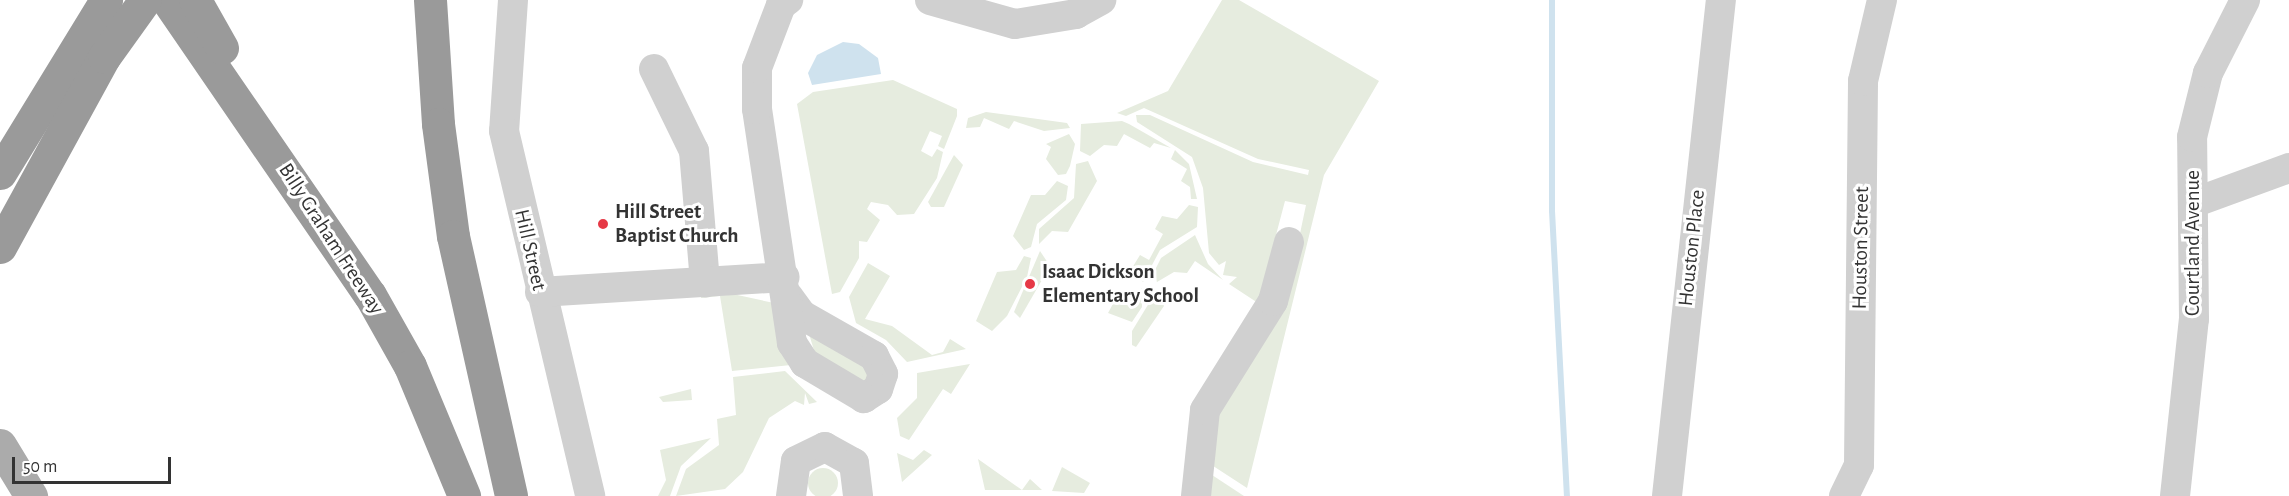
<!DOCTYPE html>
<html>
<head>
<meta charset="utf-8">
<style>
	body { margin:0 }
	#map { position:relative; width:2289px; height:496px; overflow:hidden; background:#fff; font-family:"Alegreya Sans",sans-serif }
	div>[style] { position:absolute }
	.green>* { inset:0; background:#e6ecdf }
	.round { border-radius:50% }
	.water>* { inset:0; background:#cfe2ee }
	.stream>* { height:6px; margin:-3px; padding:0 3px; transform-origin:3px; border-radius:3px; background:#cfe2ee }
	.minor>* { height:30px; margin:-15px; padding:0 15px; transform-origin:15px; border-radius:15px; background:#d0d0d0 }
	.major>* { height:33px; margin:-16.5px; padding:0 16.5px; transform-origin:16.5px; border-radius:16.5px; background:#ababab }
	.highway>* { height:33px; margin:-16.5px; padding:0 16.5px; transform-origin:16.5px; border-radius:16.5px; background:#9a9a9a }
	.dots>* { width:16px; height:16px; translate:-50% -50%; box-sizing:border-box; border:3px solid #fff; border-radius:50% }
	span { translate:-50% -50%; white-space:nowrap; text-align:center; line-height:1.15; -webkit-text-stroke:6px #fff; paint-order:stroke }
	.poi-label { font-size:21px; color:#333; font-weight:700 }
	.left { translate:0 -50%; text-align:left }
	.street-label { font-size:21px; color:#333 }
	.scale { position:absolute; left:12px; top:457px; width:159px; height:27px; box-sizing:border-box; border:3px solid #333; border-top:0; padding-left:8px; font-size:18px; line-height:21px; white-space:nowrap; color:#333; -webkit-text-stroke:4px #fff; paint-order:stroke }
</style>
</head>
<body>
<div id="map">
	<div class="green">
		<div style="clip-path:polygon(1222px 0,1239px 0,1379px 81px,1324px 175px,1247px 488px,1207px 462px,1205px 440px,1289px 286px,1306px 205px,1285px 201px,1258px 303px,1229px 284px,1237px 277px,1223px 275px,1226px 261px,1219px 265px,1209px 253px,1203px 188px,1192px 157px,1137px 122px,1136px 115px,1150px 115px,1253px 162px,1308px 175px,1309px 170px,1258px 159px,1144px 108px,1126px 116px,1117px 113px,1168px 91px)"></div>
		<div style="clip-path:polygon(893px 80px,957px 109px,957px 116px,944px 149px,938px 146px,942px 136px,930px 131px,921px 151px,932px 157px,937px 149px,943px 152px,937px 178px,914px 214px,897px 215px,888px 205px,871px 202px,867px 209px,880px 220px,867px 242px,859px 241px,859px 258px,840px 292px,832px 294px,797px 104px,813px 92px)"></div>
		<div style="clip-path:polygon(986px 112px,1067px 123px,1070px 128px,1044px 131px,1014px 121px,1009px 129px,984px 118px,980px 127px,966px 128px,968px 118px)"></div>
		<div style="clip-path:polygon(1122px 121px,1129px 124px,1171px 148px,1154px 143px,1150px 148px,1124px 134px,1117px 146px,1104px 145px,1090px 156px,1080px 151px,1081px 124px)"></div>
		<div style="clip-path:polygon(1069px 134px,1075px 144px,1070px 166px,1066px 174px,1058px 175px,1046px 159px,1051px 147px,1046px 144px)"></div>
		<div style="clip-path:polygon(1175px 150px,1189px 164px,1197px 199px,1191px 199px,1190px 187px,1181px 181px,1187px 169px,1171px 159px)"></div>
		<div style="clip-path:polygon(954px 155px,963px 165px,944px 207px,931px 207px,928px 202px)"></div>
		<div style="clip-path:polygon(1088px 161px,1097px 181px,1068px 232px,1052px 231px,1039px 244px,1039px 229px,1074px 198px,1076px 164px)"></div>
		<div style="clip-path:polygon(1057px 181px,1068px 186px,1066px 200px,1037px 224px,1031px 247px,1024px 250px,1013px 236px,1031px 195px,1045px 195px)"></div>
		<div style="clip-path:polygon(1189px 205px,1198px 207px,1197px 227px,1160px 250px,1143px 282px,1132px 268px,1140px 255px,1149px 260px,1163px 234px,1155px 229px,1162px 216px,1177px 219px)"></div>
		<div style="clip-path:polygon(1195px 235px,1208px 264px,1223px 280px,1195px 261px,1187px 273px,1174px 272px,1157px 282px,1153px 274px,1161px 258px)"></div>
		<div style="clip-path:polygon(1040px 251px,1050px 266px,1020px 318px,1014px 312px)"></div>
		<div style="clip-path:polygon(1024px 256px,1031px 258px,1027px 277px,1007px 316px,992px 331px,976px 321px,997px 272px,1016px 270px)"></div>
		<div style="clip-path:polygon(868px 263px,890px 276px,865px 319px,892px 326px,932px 355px,943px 352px,950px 339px,966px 349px,907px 362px,886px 340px,856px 323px,849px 297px)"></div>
		<div style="clip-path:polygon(1142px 288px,1142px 307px,1132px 322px,1108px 313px,1114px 302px,1136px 299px)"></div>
		<div style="clip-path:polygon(1157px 290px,1164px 306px,1136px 347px,1132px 345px,1132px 331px)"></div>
		<div style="clip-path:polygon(719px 291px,774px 303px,791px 365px,732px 371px,720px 296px,701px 298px,701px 294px)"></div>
		<div style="clip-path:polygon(809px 334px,871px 368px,870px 384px,817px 360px)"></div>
		<div style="clip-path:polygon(970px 364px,951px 394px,943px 389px,909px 440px,900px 436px,897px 418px,917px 398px,917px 373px)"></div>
		<div style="clip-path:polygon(785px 371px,817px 402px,809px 404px,805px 393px,804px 405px,795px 401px,769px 418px,743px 472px,725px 489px,676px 496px,686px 469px,719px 445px,717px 419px,736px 415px,733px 377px)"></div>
		<div style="clip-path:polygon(691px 389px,692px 400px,663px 402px,659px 397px)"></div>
		<div style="clip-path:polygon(711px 438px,681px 466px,670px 496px,658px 496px,666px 480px,660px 450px)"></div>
		<div style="clip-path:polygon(924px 450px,932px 455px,902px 482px,897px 453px,913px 460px)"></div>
		<div style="clip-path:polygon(978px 459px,1022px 490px,1030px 479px,1042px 490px,985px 490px)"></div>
		<div style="clip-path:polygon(1062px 467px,1090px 483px,1084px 493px,1052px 491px)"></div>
		<div class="round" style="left:808px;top:468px;width:30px;height:30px"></div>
		<div style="clip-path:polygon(1209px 473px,1244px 496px,1205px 496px)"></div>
	</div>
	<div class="water">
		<div style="clip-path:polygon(843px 42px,859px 44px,878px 58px,881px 74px,812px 85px,808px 73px,817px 55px)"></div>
	</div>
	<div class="stream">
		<div style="left:1552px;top:0;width:211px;rotate:90deg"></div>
		<div style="left:1552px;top:211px;width:285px;rotate:87deg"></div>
	</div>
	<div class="minor">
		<div style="left:513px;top:0;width:131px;rotate:93.9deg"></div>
		<div style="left:504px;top:131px;width:375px;rotate:76.7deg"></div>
		<div style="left:930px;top:0;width:88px;rotate:15.8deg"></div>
		<div style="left:1015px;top:24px;width:62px;rotate:-9.3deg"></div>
		<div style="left:1076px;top:14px;width:29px;rotate:-29deg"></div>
		<div style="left:654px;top:69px;width:91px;rotate:64deg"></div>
		<div style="left:694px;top:151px;width:132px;rotate:85.2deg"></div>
		<div style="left:2196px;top:202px;width:99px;rotate:-20.1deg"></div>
		<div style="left:540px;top:292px;width:245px;rotate:-3.5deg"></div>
		<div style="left:788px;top:296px;width:24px;rotate:54deg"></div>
		<div style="left:802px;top:315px;width:83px;rotate:29.7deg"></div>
		<div style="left:874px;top:356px;width:20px;rotate:63deg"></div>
		<div style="left:883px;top:374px;width:16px;rotate:108deg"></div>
		<div style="left:878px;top:389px;width:17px;rotate:147deg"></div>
		<div style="left:864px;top:398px;width:69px;rotate:-149.3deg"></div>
		<div style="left:805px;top:363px;width:24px;rotate:-123deg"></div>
		<div style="left:792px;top:343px;width:237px;rotate:-98.5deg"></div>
		<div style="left:757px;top:109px;width:41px;rotate:-90deg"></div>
		<div style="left:757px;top:68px;width:67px;rotate:-69.1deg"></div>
		<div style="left:781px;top:5px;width:9px;rotate:-36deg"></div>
		<div style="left:791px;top:496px;width:35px;rotate:-82deg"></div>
		<div style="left:796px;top:461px;width:32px;rotate:-26deg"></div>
		<div style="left:825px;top:447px;width:33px;rotate:29deg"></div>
		<div style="left:854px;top:463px;width:33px;rotate:83deg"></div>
		<div style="left:1196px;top:496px;width:86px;rotate:-84deg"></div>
		<div style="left:1205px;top:410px;width:128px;rotate:-58deg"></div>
		<div style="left:1273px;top:301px;width:61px;rotate:-74.8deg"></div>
		<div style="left:1667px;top:496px;width:499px;rotate:-83.8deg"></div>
		<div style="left:1844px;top:496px;width:34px;rotate:-64deg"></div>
		<div style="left:1859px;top:465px;width:384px;rotate:-89.4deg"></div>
		<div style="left:1863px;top:81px;width:83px;rotate:-76.8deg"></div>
		<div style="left:2175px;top:496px;width:178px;rotate:-83.9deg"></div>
		<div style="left:2194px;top:319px;width:182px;rotate:-90.6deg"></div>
		<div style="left:2192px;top:137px;width:66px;rotate:-76deg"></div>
		<div style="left:2208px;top:73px;width:82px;rotate:-63.1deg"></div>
	</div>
	<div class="major">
		<div style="left:0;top:445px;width:60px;rotate:58.7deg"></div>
	</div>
	<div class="highway">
		<div style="left:167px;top:0;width:358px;rotate:55.5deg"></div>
		<div style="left:370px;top:295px;width:81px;rotate:60.6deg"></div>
		<div style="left:410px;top:366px;width:141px;rotate:67.4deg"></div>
		<div style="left:195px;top:0;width:55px;rotate:60.6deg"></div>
		<div style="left:430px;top:0;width:124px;rotate:86.3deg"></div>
		<div style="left:438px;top:124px;width:113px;rotate:82.4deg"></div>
		<div style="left:453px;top:236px;width:266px;rotate:77.4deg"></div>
		<div style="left:0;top:173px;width:203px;rotate:-58.5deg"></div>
		<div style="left:0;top:247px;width:217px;rotate:-61.3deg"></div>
		<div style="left:104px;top:57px;width:70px;rotate:-54.3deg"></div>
	</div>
	<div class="dots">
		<div style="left:603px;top:224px;background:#e63946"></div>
		<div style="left:1030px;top:284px;background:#e63946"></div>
	</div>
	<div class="poi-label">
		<span class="left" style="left:615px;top:224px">Hill Street<br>Baptist Church</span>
		<span class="left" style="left:1042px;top:284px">Isaac Dickson<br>Elementary School</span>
	</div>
	<div class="street-label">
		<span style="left:331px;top:239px;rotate:57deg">Billy Graham Freeway</span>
		<span style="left:2193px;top:243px;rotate:-90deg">Courtland Avenue</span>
		<span style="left:1692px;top:248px;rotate:-84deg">Houston Place</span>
		<span style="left:1861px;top:248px;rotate:-89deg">Houston Street</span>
		<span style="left:530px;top:250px;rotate:77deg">Hill Street</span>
	</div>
	<div class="scale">50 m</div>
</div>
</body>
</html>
